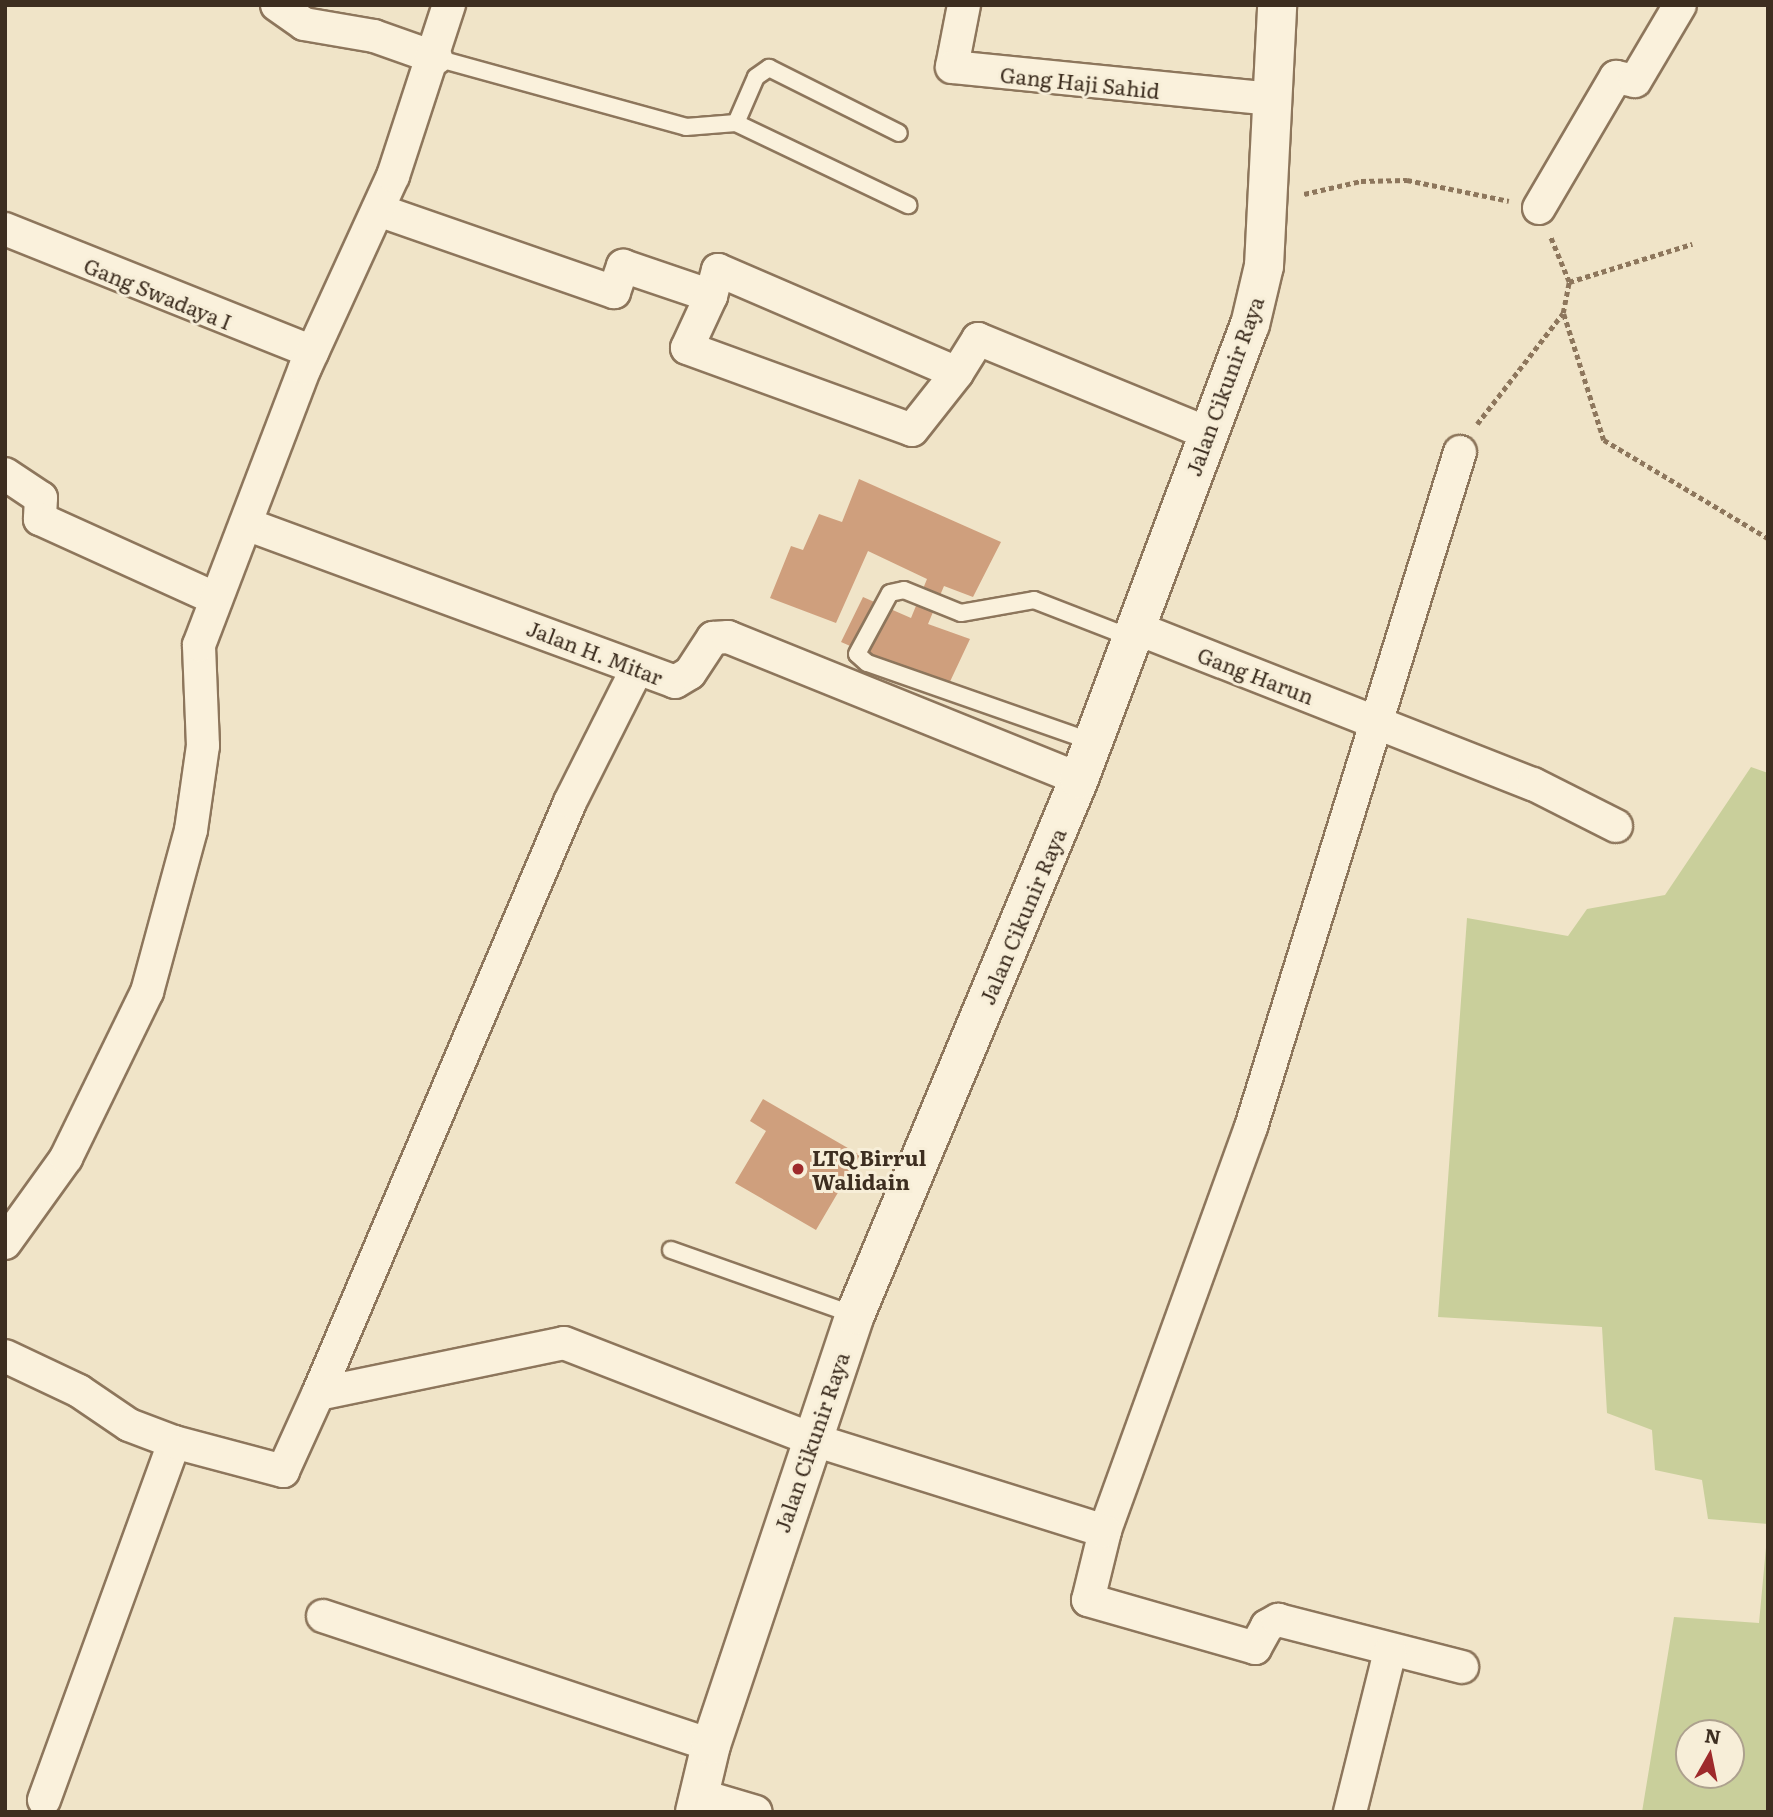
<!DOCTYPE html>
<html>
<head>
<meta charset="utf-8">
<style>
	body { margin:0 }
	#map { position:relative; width:1773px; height:1817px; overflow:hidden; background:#f0e4c8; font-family:Literata,serif }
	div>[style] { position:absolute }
	.green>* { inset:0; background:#c9cf9b }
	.building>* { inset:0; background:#cf9f7d }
	.path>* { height:4.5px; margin-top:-2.25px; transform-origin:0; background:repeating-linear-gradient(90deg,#8d765c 0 5px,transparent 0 8.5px) }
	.roads { filter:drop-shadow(2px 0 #8d765c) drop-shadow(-2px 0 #8d765c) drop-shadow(0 2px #8d765c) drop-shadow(0 -2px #8d765c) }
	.lane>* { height:16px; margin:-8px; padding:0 8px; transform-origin:8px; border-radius:8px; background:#faf1dc }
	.street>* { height:32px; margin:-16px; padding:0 16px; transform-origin:16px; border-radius:16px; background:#faf1dc }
	.secondary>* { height:38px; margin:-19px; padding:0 19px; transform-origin:19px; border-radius:19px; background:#faf1dc }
	.dots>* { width:19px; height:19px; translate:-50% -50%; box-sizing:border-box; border:4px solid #f7eed8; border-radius:50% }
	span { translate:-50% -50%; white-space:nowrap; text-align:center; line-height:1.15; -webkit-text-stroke:6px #f7eed8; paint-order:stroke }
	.street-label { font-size:21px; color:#3d2e20 }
	.poi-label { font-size:21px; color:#3d2e20; font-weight:700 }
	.left { translate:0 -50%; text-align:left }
	.frame { position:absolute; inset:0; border:7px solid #3d2e20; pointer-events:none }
	.north { position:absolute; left:1675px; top:1719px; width:70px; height:70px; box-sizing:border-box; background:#f7eed8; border:2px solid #ada18e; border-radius:50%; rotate:9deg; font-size:19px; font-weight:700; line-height:28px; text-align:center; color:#3d2e20 }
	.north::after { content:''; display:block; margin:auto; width:24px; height:32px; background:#9e2a2b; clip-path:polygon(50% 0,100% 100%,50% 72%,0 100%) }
</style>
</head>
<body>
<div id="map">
	<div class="green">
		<div style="clip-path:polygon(1751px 767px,1768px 773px,1768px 1524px,1708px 1519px,1702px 1480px,1655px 1470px,1652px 1430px,1607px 1413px,1602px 1327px,1438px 1317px,1467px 918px,1568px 936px,1587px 909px,1665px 895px)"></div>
		<div style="clip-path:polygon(evenodd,1768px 1526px,1768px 1812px,1642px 1812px,1674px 1617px,1759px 1623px,1768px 1526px,1689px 1733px,1731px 1733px,1731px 1775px,1689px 1775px,1689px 1733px)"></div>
	</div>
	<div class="building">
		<div style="clip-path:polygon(859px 479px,1001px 542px,973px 597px,944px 586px,928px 624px,970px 639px,947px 688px,841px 642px,863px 597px,911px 618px,927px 579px,868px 551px,836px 623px,770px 598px,791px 546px,803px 550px,819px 514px,842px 522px)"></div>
		<div style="clip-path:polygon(763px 1099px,860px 1155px,816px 1230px,735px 1183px,766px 1131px,750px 1121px)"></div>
	</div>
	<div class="path">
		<div style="left:1304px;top:194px;width:58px;rotate:-12.8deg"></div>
		<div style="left:1361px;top:181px;width:46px;rotate:-1.2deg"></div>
		<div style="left:1407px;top:180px;width:104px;rotate:11.6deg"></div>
		<div style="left:1569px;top:282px;width:129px;rotate:-17.2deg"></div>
		<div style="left:1564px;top:314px;width:132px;rotate:72.4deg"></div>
		<div style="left:1604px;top:440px;width:191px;rotate:30.9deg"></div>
		<div style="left:1477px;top:424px;width:140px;rotate:-52.2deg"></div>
		<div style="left:1563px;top:313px;width:32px;rotate:-79deg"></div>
		<div style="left:1569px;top:282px;width:50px;rotate:-112.4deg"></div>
	</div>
	<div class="roads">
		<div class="lane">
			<div style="left:436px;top:58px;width:259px;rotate:15.4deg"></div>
			<div style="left:686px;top:127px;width:50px;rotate:-4.6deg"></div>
			<div style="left:736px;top:123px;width:191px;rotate:25.5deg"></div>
			<div style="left:736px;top:123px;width:50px;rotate:-66.5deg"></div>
			<div style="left:756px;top:77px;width:16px;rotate:-35deg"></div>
			<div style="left:769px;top:68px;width:145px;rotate:26.6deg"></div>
			<div style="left:1093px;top:742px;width:239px;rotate:-160.7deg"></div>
			<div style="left:867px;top:663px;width:13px;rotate:-138deg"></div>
			<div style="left:857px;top:654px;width:69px;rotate:-61.6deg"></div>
			<div style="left:890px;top:593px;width:14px;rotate:-12deg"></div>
			<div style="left:904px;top:590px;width:61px;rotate:22deg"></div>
			<div style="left:961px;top:613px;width:74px;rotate:-10.1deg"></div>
			<div style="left:1034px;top:600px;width:105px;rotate:21.2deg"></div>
			<div style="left:671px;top:1250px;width:195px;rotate:19.5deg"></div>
		</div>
		<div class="street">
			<div style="left:277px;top:5px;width:33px;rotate:35deg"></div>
			<div style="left:304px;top:24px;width:71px;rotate:9.7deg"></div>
			<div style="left:374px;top:36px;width:66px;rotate:19.5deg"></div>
			<div style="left:964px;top:5px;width:63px;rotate:101deg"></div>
			<div style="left:952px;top:67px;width:321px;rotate:5.7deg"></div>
			<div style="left:1539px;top:208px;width:152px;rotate:-59.6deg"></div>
			<div style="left:1616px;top:77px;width:19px;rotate:12deg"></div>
			<div style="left:1635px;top:81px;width:88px;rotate:-59.4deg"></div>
			<div style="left:378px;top:210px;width:250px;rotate:19.2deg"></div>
			<div style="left:614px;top:292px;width:28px;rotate:-71deg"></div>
			<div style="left:623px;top:266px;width:93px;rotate:18.8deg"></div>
			<div style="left:711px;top:296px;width:27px;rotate:-75deg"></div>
			<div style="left:718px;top:270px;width:260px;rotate:23.3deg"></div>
			<div style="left:957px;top:373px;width:40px;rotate:-58deg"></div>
			<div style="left:978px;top:339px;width:248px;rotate:22.3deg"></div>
			<div style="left:5px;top:229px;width:331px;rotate:21.8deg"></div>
			<div style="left:711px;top:296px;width:57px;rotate:114.8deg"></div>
			<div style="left:687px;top:348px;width:239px;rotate:20deg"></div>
			<div style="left:912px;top:430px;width:73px;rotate:-51.7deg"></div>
			<div style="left:1460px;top:452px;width:707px;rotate:107.2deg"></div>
			<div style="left:1251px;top:1127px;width:430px;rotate:109.9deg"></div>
			<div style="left:1105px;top:1531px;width:71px;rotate:103.8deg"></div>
			<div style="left:1088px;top:1600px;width:174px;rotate:16deg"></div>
			<div style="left:1255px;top:1648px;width:25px;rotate:-61deg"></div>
			<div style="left:1267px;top:1626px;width:13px;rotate:-29deg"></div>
			<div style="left:1278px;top:1620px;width:190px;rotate:14.3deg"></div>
			<div style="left:5px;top:474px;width:43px;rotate:33.7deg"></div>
			<div style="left:41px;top:498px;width:21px;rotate:93deg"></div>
			<div style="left:40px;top:519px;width:191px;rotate:24.4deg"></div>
			<div style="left:246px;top:524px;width:457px;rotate:20.2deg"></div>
			<div style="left:675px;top:682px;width:17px;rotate:-31deg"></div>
			<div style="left:690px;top:673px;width:42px;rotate:-56.7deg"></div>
			<div style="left:713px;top:638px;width:15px;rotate:-4deg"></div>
			<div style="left:728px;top:637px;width:379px;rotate:22deg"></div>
			<div style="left:1136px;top:628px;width:427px;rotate:21.5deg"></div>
			<div style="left:1533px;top:784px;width:93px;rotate:26.8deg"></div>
			<div style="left:5px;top:1243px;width:105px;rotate:-54.3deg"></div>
			<div style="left:66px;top:1158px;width:185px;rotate:-64deg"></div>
			<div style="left:147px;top:992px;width:168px;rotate:-74.8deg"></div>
			<div style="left:191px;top:830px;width:85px;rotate:-81.9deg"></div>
			<div style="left:203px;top:746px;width:101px;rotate:-92.3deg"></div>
			<div style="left:199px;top:645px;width:297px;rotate:-69.1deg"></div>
			<div style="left:305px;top:368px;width:211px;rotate:-65.4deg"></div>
			<div style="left:393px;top:176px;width:180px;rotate:-71.9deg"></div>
			<div style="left:5px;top:1356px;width:82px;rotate:25.3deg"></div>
			<div style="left:79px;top:1391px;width:60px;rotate:34.2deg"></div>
			<div style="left:129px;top:1425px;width:48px;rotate:20.7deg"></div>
			<div style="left:318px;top:1394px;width:643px;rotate:-66.94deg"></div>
			<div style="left:570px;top:802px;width:149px;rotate:-63.3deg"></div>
			<div style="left:323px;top:1616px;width:409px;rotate:18.4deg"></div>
			<div style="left:699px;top:1795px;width:59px;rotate:16.6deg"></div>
			<div style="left:44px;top:1800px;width:381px;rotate:-70deg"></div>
			<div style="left:174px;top:1442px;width:113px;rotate:14.9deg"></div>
			<div style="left:283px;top:1471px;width:85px;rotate:-65.6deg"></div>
			<div style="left:318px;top:1394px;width:251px;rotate:-11.7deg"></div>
			<div style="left:564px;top:1343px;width:265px;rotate:21.2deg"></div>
			<div style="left:811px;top:1439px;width:308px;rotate:17.4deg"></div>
			<div style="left:1350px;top:1812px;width:166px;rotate:-76deg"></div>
		</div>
		<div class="secondary">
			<div style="left:695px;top:1812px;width:69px;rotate:-76.6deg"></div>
			<div style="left:711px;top:1745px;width:453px;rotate:-71.5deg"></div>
			<div style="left:855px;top:1315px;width:581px;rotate:-67.32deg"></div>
			<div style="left:1079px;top:779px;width:485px;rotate:-69.4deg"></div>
			<div style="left:1250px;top:325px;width:61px;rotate:-76.7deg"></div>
			<div style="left:1264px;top:266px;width:261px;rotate:-87.1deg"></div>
		</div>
	</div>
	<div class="dots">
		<div style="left:798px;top:1169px;background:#9e2a2b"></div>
	</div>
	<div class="street-label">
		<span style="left:1080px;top:82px;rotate:6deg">Gang Haji Sahid</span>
		<span style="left:158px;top:293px;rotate:22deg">Gang Swadaya I</span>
		<span style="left:1224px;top:386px;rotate:-70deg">Jalan Cikunir Raya</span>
		<span style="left:595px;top:652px;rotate:21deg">Jalan H. Mitar</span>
		<span style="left:1256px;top:675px;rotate:21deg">Gang Harun</span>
		<span style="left:1022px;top:916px;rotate:-67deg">Jalan Cikunir Raya</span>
		<span style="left:811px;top:1442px;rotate:-71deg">Jalan Cikunir Raya</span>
	</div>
	<div class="poi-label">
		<span class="left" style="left:812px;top:1169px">LTQ Birrul<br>Walidain</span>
	</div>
	<div class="frame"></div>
	<div class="north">N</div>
</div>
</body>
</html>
